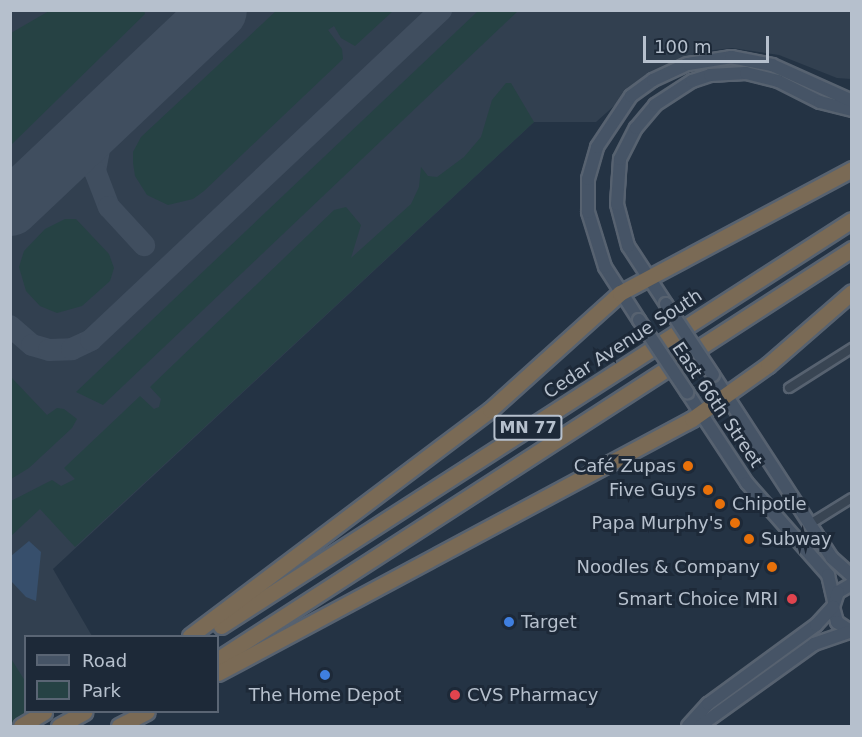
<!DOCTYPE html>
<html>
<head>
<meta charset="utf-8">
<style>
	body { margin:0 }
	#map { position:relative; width:862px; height:737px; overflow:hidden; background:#243344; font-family:"DejaVu Sans",sans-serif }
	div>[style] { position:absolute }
	.airport>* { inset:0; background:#324050 }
	.green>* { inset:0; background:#264244 }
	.water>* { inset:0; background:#374f6c }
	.taxiway>* { height:22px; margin:-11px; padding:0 11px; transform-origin:11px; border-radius:11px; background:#404e5f }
	.runway>* { height:57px; margin:-28.5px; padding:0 28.5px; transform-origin:28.5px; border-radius:28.5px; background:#404e5f }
	.roads { filter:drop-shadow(2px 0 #576270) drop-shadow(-2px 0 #576270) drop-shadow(0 2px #576270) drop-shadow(0 -2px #576270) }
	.street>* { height:8px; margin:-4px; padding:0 4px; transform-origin:4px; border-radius:4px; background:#394553 }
	.secondary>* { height:12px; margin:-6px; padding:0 6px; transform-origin:6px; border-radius:6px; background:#465466 }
	.highway>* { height:15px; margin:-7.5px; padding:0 7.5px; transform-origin:7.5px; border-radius:7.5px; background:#7a6a55 }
	.bridges { filter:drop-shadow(2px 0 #576270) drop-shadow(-2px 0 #576270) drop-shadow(0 2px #576270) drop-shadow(0 -2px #576270) }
	.secondary-bridge>* { height:12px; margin:-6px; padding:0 6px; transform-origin:6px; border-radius:6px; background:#465466 }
	.dots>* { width:16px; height:16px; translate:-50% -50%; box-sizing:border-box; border:3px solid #1d2938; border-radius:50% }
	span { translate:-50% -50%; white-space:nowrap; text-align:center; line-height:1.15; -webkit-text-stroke:6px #1d2938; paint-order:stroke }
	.shield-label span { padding:2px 4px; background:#1d2938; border:2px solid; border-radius:4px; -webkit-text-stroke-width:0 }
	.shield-label { font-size:16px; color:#b6c0cd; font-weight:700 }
	.street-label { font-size:18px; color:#b6c0cd }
	.poi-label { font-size:18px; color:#b6c0cd }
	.right { translate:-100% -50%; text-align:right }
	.left { translate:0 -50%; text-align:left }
	.frame { position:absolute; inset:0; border:12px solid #b6c0cd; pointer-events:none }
	.legend { position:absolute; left:24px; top:635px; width:195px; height:78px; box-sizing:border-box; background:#1d2938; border:2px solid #5a6574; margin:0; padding:8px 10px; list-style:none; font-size:18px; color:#b6c0cd }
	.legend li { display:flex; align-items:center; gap:12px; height:30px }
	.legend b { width:30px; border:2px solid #5a6574 }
	.scale { position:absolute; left:643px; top:36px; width:126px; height:27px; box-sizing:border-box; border:3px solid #b6c0cd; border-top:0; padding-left:8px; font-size:18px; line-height:21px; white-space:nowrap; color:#b6c0cd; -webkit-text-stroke:4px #1d2938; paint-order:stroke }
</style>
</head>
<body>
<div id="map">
	<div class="airport">
		<div style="clip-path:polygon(11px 11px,851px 11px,851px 79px,837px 78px,779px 55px,732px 48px,696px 52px,624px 97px,596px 122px,534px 122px,53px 569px,92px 636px,26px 636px,25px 690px,11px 701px)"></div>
	</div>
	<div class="green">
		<div style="clip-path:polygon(49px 11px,144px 10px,145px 14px,11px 145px,11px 33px)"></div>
		<div style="clip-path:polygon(276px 11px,393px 11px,355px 46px,341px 38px,334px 26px,328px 30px,342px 49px,343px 59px,204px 191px,193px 199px,168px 205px,147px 195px,135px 176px,133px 163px,133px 152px,141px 137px)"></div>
		<div style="clip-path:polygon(478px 11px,518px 11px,103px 405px,76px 392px)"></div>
		<div style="clip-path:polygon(506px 83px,511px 83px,534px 122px,75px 547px,40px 509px,11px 536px,11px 501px,52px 480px,61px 486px,75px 479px,64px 468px,140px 396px,154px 409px,159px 407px,161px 399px,150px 387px,334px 210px,346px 207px,361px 225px,351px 258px,411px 204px,419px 187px,421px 167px,428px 176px,437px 177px,464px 157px,481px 137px,492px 100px)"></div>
		<div style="clip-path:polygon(65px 219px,76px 219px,109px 254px,114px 268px,110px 281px,82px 306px,57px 313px,40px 306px,26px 291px,19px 267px,24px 251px,45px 229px)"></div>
		<div style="clip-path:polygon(10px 376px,47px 415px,57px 408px,64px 409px,77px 419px,72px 428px,29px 468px,11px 479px)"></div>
		<div style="clip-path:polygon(10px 657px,25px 681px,26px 712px,37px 712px,16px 726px,11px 726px)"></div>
	</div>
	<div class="water">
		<div style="clip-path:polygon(29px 541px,41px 552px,36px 601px,26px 597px,11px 581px,11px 556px)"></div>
	</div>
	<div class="taxiway">
		<div style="left:141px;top:84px;width:59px;rotate:130.2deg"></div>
		<div style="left:103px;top:129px;width:43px;rotate:100.8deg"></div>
		<div style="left:95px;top:171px;width:39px;rotate:69deg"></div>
		<div style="left:109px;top:207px;width:52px;rotate:47.4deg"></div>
		<div style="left:10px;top:326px;width:29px;rotate:41deg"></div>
		<div style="left:32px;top:345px;width:18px;rotate:16deg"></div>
		<div style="left:49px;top:350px;width:23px;rotate:-2deg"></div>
		<div style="left:72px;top:349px;width:21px;rotate:-25deg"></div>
		<div style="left:91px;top:340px;width:481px;rotate:-43.3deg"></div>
	</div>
	<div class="runway">
		<div style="left:10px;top:207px;width:286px;rotate:-43.4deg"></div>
	</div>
	<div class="roads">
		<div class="street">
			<div style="left:789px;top:388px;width:75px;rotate:-32.4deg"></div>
			<div style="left:810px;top:524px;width:49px;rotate:-31.8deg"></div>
		</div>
		<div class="secondary">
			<div style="left:666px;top:304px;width:69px;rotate:-123.2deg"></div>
			<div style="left:628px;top:246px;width:43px;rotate:-104.7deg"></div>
			<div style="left:617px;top:204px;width:45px;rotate:-86.2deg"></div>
			<div style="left:620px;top:159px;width:35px;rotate:-63deg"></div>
			<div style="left:636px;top:128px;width:30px;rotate:-50deg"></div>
			<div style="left:655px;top:105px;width:44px;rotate:-33deg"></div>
			<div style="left:692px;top:81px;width:19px;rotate:-18deg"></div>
			<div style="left:710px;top:75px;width:36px;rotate:-3deg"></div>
			<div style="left:746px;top:73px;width:33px;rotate:14deg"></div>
			<div style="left:778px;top:81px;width:47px;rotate:26.6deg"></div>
			<div style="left:820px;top:102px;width:33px;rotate:14deg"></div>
			<div style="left:639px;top:320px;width:63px;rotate:-122.7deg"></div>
			<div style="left:605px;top:267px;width:58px;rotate:-107.2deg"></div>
			<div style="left:588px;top:212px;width:33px;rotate:-90deg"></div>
			<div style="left:588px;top:179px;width:33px;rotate:-74deg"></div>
			<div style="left:597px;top:147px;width:61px;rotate:-56.3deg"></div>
			<div style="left:631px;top:96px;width:27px;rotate:-36deg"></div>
			<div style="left:653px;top:80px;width:38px;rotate:-25deg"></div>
			<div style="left:688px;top:64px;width:44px;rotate:-9.2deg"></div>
			<div style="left:731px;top:57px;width:42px;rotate:11deg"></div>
			<div style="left:772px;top:65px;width:88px;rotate:24.2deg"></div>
			<div style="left:713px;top:375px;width:218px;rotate:57deg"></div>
			<div style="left:832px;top:558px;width:27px;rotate:42deg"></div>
			<div style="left:687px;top:392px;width:109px;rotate:56.6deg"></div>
			<div style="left:747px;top:483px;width:123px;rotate:48.6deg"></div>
			<div style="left:828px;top:575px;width:26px;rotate:77deg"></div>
			<div style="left:852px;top:584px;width:16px;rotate:150deg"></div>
			<div style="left:838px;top:592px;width:16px;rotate:108deg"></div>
			<div style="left:833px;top:607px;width:16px;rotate:75deg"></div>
			<div style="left:837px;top:622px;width:18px;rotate:34deg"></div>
			<div style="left:688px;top:726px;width:30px;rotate:-48deg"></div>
			<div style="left:708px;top:704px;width:134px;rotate:-36.2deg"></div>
			<div style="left:816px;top:625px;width:25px;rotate:-47deg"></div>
			<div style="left:700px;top:726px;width:140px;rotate:-35.7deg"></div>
			<div style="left:814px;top:644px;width:37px;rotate:-19deg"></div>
		</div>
		<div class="highway">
			<div style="left:221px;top:626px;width:750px;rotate:-32.76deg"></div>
			<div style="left:190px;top:636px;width:376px;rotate:-37deg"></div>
			<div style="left:490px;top:410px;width:175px;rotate:-42deg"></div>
			<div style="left:620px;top:293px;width:263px;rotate:-28.1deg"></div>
			<div style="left:218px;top:659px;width:755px;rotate:-32.89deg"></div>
			<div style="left:218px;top:673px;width:538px;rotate:-28.19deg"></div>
			<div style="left:692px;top:419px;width:93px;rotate:-35.4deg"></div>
			<div style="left:768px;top:365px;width:111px;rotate:-41deg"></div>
			<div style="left:21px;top:726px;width:27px;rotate:-31deg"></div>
			<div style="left:59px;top:726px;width:29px;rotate:-29deg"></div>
			<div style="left:119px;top:726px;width:31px;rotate:-27deg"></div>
		</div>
	</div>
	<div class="bridges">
		<div class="secondary-bridge">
			<div style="left:666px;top:304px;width:85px;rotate:56.5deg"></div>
			<div style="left:639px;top:320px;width:87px;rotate:56.3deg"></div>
		</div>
	</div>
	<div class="dots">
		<div style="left:688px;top:466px;background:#e8710a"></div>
		<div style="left:708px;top:490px;background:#e8710a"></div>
		<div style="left:720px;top:504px;background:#e8710a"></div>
		<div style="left:735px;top:523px;background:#e8710a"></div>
		<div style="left:749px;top:539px;background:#e8710a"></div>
		<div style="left:772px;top:567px;background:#e8710a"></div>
		<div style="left:792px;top:599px;background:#e0444e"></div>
		<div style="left:509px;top:622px;background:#3f7fe0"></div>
		<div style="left:325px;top:675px;background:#3f7fe0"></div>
		<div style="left:455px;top:695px;background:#e0444e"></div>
	</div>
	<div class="shield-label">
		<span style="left:528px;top:428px">MN 77</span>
	</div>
	<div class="street-label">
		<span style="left:623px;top:344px;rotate:-33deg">Cedar Avenue South</span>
		<span style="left:717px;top:405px;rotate:56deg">East 66th Street</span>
	</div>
	<div class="poi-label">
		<span class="right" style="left:676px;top:466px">Café Zupas</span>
		<span class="right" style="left:696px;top:490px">Five Guys</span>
		<span class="left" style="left:732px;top:504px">Chipotle</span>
		<span class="right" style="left:723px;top:523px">Papa Murphy's</span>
		<span class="left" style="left:761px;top:539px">Subway</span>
		<span class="right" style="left:760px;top:567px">Noodles &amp; Company</span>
		<span class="right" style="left:778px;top:599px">Smart Choice MRI</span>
		<span class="left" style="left:521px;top:622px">Target</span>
		<span style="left:325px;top:695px">The Home Depot</span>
		<span class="left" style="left:467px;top:695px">CVS Pharmacy</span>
	</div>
	<div class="frame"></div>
	<ul class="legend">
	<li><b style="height:8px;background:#465466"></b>Road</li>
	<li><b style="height:16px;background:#264244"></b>Park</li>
	</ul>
	<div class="scale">100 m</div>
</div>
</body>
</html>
